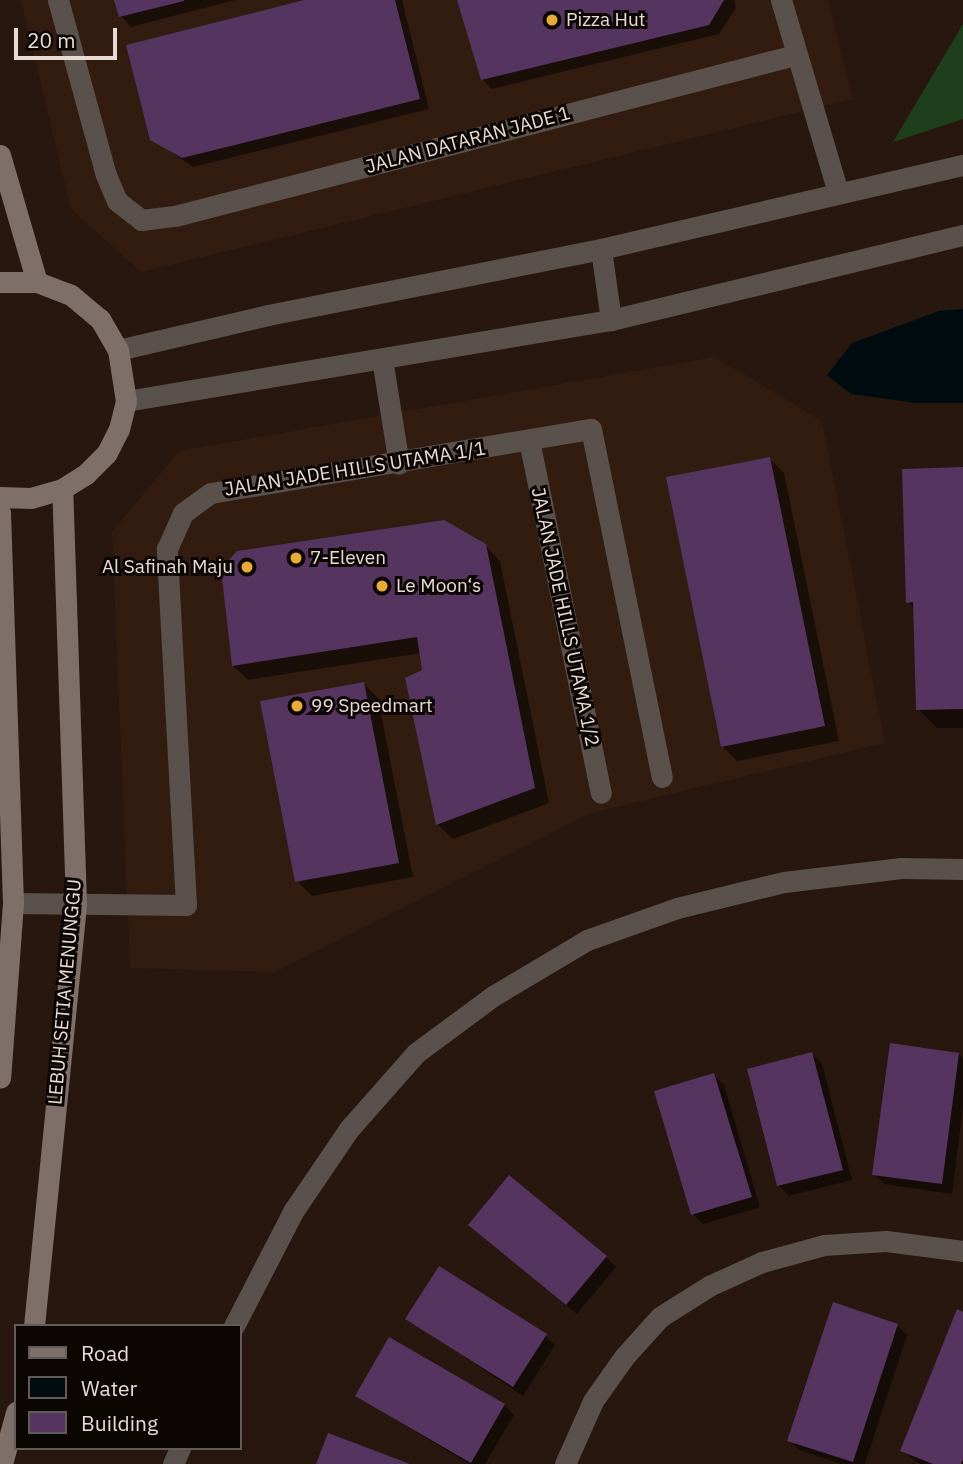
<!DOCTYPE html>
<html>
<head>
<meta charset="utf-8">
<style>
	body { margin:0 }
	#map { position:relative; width:963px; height:1464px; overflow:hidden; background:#28170e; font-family:"IBM Plex Sans",sans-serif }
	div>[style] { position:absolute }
	.built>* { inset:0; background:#321c10 }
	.green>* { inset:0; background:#1e3f1c }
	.water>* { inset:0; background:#000c0f }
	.shadow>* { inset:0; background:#0007 }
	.building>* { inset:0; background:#563460 }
	.street>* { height:21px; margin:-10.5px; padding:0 10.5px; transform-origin:10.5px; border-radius:10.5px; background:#5a514c }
	.secondary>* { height:21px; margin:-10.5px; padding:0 10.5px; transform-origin:10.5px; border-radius:10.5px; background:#7e7068 }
	.dots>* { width:19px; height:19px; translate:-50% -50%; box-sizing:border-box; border:4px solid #0b0503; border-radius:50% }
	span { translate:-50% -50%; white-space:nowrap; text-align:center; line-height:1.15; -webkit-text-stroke:6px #0b0503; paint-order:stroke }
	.poi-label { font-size:19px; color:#e8dbd5 }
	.left { translate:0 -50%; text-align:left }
	.right { translate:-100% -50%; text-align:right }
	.street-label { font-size:19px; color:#e8dbd5 }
	.legend { position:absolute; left:14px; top:1324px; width:228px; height:126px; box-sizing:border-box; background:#0b0503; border:2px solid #635b57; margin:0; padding:9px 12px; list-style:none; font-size:21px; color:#e8dbd5 }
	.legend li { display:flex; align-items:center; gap:14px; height:35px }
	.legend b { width:35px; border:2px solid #635b57 }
	.scale { position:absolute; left:14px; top:28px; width:103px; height:32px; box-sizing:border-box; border:4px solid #e8dbd5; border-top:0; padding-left:9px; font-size:21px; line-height:24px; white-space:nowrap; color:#e8dbd5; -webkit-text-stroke:5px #0b0503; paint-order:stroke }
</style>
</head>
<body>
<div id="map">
	<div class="built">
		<div style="clip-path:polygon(21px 0,828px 0,853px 99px,141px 272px,71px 209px)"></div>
		<div style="clip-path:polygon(715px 357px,822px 421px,885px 743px,591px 813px,275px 972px,130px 968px,112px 532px,179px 451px)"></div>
	</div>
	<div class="green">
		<div style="clip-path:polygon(963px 24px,963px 119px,893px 142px)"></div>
	</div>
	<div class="water">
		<div style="clip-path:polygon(963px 309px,963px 403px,916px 403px,851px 394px,827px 375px,852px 343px,939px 311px)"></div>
	</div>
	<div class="shadow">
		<div style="clip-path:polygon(116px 0,235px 0,131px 27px,121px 16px)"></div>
		<div style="clip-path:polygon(311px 0,402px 0,429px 109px,193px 167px,152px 139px)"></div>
		<div style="clip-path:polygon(458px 0,734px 0,736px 8px,719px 34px,492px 89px,482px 79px)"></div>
		<div style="clip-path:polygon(769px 458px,784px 473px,839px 741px,737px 761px,722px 746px)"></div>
		<div style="clip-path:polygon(963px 469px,963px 728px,937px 728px,918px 709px,915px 609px,908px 602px)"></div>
		<div style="clip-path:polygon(485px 545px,500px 561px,549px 803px,453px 839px,438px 825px,407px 679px,424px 671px,421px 653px,248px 680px,233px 666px)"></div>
		<div style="clip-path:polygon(363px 683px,378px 698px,413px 877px,312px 896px,297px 881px)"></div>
		<div style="clip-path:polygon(812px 1054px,822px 1064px,852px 1180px,789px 1196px,779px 1186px,749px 1070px)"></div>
		<div style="clip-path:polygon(959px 1054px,963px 1059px,963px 1107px,952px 1194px,884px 1184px,874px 1174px)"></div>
		<div style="clip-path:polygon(713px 1075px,724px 1085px,760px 1207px,703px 1224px,693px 1214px,656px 1092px)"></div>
		<div style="clip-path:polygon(480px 1235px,606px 1257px,616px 1267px,577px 1314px)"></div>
		<div style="clip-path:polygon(963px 1313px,963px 1464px,920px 1464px,902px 1451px)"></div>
		<div style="clip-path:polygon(407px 1318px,545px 1335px,555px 1345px,523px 1396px)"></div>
		<div style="clip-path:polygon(897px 1325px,907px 1335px,865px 1464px,841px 1464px,799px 1450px,789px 1440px)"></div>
		<div style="clip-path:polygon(357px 1396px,504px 1405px,514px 1415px,485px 1464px,469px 1464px)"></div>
	</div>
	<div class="building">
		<div style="clip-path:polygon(114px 0,184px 0,184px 1px,119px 17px)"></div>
		<div style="clip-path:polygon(304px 0,395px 0,420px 99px,182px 158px,150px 140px,126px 45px)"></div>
		<div style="clip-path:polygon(457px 0,724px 0,709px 25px,481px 80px)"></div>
		<div style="clip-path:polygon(770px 457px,825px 726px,721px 747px,666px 477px)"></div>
		<div style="clip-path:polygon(963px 467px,963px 709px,916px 710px,913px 602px,906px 603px,902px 469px)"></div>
		<div style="clip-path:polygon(444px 520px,486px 544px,535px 788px,436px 825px,405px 678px,422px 670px,417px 637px,232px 666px,221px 569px,237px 551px)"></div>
		<div style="clip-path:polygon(364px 682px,399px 863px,295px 882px,260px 701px)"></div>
		<div style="clip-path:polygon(890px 1043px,959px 1053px,942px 1184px,872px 1175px)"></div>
		<div style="clip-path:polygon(812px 1052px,843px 1170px,777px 1186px,747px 1069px)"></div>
		<div style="clip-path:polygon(714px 1073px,752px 1197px,691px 1215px,654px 1091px)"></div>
		<div style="clip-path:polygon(509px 1175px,607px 1256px,566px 1305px,468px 1225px)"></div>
		<div style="clip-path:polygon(439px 1266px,547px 1334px,513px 1387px,405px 1319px)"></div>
		<div style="clip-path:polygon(833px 1302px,898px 1324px,853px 1462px,787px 1441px)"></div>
		<div style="clip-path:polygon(957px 1309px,963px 1312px,963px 1460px,961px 1464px,933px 1464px,900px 1451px)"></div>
		<div style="clip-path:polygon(389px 1337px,505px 1404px,471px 1463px,355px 1396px)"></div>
		<div style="clip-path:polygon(328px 1433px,410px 1464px,316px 1464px)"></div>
	</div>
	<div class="street">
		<div style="left:58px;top:0;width:181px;rotate:74.7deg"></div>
		<div style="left:106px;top:175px;width:28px;rotate:67deg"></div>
		<div style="left:117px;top:201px;width:31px;rotate:38deg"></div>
		<div style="left:141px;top:220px;width:34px;rotate:-7deg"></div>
		<div style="left:175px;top:216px;width:641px;rotate:-14.56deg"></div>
		<div style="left:781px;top:0;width:201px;rotate:73.5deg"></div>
		<div style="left:601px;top:249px;width:72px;rotate:82deg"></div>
		<div style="left:118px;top:350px;width:154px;rotate:-13.1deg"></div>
		<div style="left:268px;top:315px;width:339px;rotate:-11.2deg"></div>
		<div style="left:601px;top:249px;width:372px;rotate:-13.1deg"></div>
		<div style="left:382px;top:359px;width:106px;rotate:80.8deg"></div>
		<div style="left:126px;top:401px;width:492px;rotate:-9.5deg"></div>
		<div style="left:611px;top:320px;width:362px;rotate:-13.6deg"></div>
		<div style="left:529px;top:440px;width:360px;rotate:78.5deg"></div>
		<div style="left:13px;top:903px;width:173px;rotate:0.7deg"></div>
		<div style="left:186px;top:905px;width:357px;rotate:-93.1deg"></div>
		<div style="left:167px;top:549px;width:39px;rotate:-66deg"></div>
		<div style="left:183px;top:513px;width:34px;rotate:-36deg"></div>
		<div style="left:211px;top:493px;width:385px;rotate:-9.6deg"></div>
		<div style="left:591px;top:429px;width:355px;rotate:78.5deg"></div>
		<div style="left:234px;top:1326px;width:131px;rotate:-62.7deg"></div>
		<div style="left:294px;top:1210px;width:98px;rotate:-55.8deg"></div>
		<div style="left:349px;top:1129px;width:101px;rotate:-48.6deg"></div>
		<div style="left:416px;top:1053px;width:96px;rotate:-36.5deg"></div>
		<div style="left:493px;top:996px;width:109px;rotate:-30.8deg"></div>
		<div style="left:587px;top:940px;width:96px;rotate:-19.6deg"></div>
		<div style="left:677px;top:908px;width:110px;rotate:-13.7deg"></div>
		<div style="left:784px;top:882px;width:118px;rotate:-6.8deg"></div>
		<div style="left:901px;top:868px;width:62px;rotate:0.9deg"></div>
		<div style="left:173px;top:1464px;width:17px;rotate:-66deg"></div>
		<div style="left:565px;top:1464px;width:69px;rotate:-66deg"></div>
		<div style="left:593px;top:1401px;width:54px;rotate:-54.8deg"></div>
		<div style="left:624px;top:1357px;width:54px;rotate:-48deg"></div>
		<div style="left:660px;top:1317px;width:58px;rotate:-32.3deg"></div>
		<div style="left:709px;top:1286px;width:58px;rotate:-24.4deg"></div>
		<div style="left:762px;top:1262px;width:64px;rotate:-15.3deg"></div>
		<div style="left:824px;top:1245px;width:62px;rotate:-3.7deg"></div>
		<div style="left:886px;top:1241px;width:78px;rotate:7.4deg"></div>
	</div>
	<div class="secondary">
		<div style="left:0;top:155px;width:132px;rotate:73.8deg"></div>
		<div style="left:0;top:282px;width:37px"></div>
		<div style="left:37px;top:282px;width:36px;rotate:21deg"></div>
		<div style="left:71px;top:295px;width:38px;rotate:40deg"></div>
		<div style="left:100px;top:319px;width:36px;rotate:60deg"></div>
		<div style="left:118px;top:350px;width:52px;rotate:81.1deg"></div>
		<div style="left:126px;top:401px;width:29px;rotate:104deg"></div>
		<div style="left:119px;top:429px;width:28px;rotate:117deg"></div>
		<div style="left:106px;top:454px;width:28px;rotate:135deg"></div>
		<div style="left:86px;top:474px;width:28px;rotate:148deg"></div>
		<div style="left:62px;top:489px;width:32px;rotate:164deg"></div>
		<div style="left:31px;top:498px;width:31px;rotate:-178deg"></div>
		<div style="left:0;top:512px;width:391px;rotate:88.1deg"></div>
		<div style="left:13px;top:903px;width:175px;rotate:94.2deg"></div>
		<div style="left:34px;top:1326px;width:424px;rotate:-84.3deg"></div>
		<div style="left:76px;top:904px;width:415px;rotate:-91.9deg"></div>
		<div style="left:2px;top:1464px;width:54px;rotate:-74.9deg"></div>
	</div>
	<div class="dots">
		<div style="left:552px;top:20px;background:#e8ab37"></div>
		<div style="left:296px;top:558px;background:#e8ab37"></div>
		<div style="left:247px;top:567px;background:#e8ab37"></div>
		<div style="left:382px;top:586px;background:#e8ab37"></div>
		<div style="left:297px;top:706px;background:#e8ab37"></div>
	</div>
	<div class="poi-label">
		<span class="left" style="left:566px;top:20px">Pizza Hut</span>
		<span class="left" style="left:310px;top:558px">7-Eleven</span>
		<span class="right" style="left:233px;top:567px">Al Safinah Maju</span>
		<span class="left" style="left:396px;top:586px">Le Moon‘s</span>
		<span class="left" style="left:311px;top:706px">99 Speedmart</span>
	</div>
	<div class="street-label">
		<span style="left:468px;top:140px;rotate:-15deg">JALAN DATARAN JADE 1</span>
		<span style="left:355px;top:469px;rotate:-9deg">JALAN JADE HILLS UTAMA 1/1</span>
		<span style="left:565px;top:617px;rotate:78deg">JALAN JADE HILLS UTAMA 1/2</span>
		<span style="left:65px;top:992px;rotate:-85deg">LEBUH SETIA MENUNGGU</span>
	</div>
	<ul class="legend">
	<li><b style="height:9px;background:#7e7068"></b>Road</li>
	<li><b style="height:19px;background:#000c0f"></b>Water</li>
	<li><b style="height:19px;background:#563460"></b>Building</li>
	</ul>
	<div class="scale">20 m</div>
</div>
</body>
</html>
